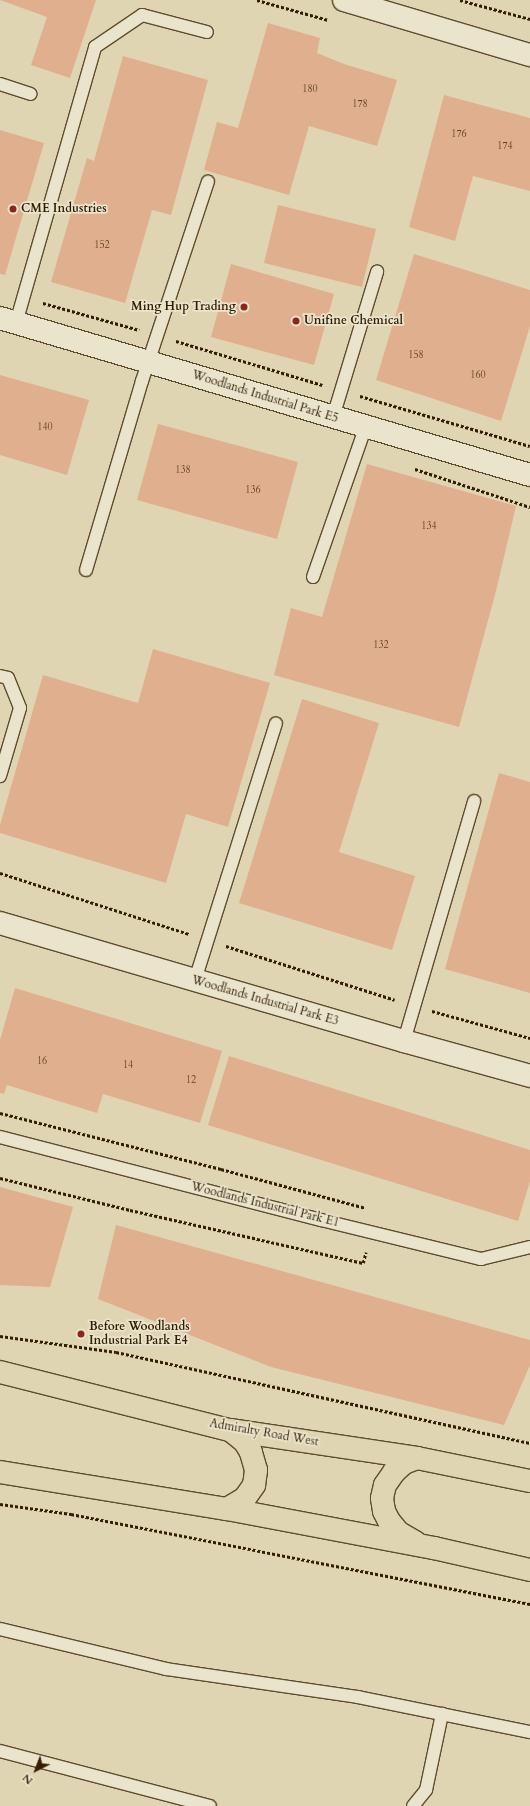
<!DOCTYPE html>
<html>
<head>
<meta charset="utf-8">
<style>
	body { margin:0 }
	#map { position:relative; width:530px; height:1806px; overflow:hidden; background:#dfd5b2; font-family:Cardo,serif }
	div>[style] { position:absolute }
	.building>* { inset:0; background:#e0af8e }
	.path>* { height:2.5px; margin-top:-1.25px; transform-origin:0; background:repeating-linear-gradient(90deg,#341e01 0 3px,transparent 0 5px) }
	.roads { filter:drop-shadow(1px 0 #5f4c2d) drop-shadow(-1px 0 #5f4c2d) drop-shadow(0 1px #5f4c2d) drop-shadow(0 -1px #5f4c2d) }
	.lane>* { height:12px; margin:-6px; padding:0 6px; transform-origin:6px; border-radius:6px; background:#eae4cd }
	.street>* { height:22px; margin:-11px; padding:0 11px; transform-origin:11px; border-radius:11px; background:#eae4cd }
	.primary>* { height:22px; margin:-11px; padding:0 11px; transform-origin:11px; border-radius:11px; background:#dfd5b2 }
	.dots>* { width:11px; height:11px; translate:-50% -50%; box-sizing:border-box; border:2px solid #eae4cd; border-radius:50% }
	span { translate:-50% -50%; white-space:nowrap; text-align:center; line-height:1.15; -webkit-text-stroke:3.5px #eae4cd; paint-order:stroke }
	.number-label { font-size:10px; color:#5f4224 }
	.number-label span { -webkit-text-stroke-width:0 }
	.poi-label { font-size:12px; color:#341e01; font-weight:700 }
	.left { translate:0 -50%; text-align:left }
	.right { translate:-100% -50%; text-align:right }
	.street-label { font-size:12px; color:#341e01 }
	.north { position:absolute; left:16px; top:1750px; width:40px; height:40px; -webkit-text-stroke:3px #eae4cd; paint-order:stroke; rotate:222deg; font-size:11px; font-weight:700; line-height:16px; text-align:center; color:#341e01 }
	.north::after { content:''; display:block; margin:auto; width:14px; height:18px; background:#341e01; clip-path:polygon(50% 0,100% 100%,50% 72%,0 100%) }
</style>
</head>
<body>
<div id="map">
	<div class="building">
		<div style="clip-path:polygon(0 0,96px 0,70px 78px,31px 65px,47px 17px)"></div>
		<div style="clip-path:polygon(268px 23px,320px 38px,317px 53px,344px 64px,397px 80px,377px 146px,309px 126px,289px 195px,204px 170px,217px 122px,238px 128px)"></div>
		<div style="clip-path:polygon(123px 56px,208px 80px,171px 215px,152px 210px,125px 303px,51px 282px,87px 158px,94px 161px)"></div>
		<div style="clip-path:polygon(444px 95px,530px 118px,530px 191px,473px 176px,455px 241px,409px 227px)"></div>
		<div style="clip-path:polygon(0 130px,44px 143px,5px 275px,0 274px)"></div>
		<div style="clip-path:polygon(278px 205px,376px 229px,362px 287px,264px 263px)"></div>
		<div style="clip-path:polygon(414px 254px,530px 290px,530px 326px,501px 421px,376px 380px)"></div>
		<div style="clip-path:polygon(231px 264px,334px 294px,314px 365px,211px 337px)"></div>
		<div style="clip-path:polygon(0 375px,89px 400px,67px 475px,0 455px)"></div>
		<div style="clip-path:polygon(158px 424px,298px 462px,277px 539px,137px 500px)"></div>
		<div style="clip-path:polygon(367px 464px,516px 506px,496px 591px,459px 727px,274px 675px,291px 608px,322px 617px)"></div>
		<div style="clip-path:polygon(153px 649px,270px 683px,228px 827px,186px 814px,166px 883px,0 833px,0 825px,43px 675px,138px 703px)"></div>
		<div style="clip-path:polygon(302px 699px,379px 723px,339px 852px,415px 876px,392px 950px,239px 903px)"></div>
		<div style="clip-path:polygon(499px 773px,530px 782px,530px 993px,445px 969px)"></div>
		<div style="clip-path:polygon(15px 988px,222px 1051px,200px 1123px,103px 1094px,97px 1113px,7px 1085px,4px 1094px,0 1093px,0 1040px)"></div>
		<div style="clip-path:polygon(229px 1056px,530px 1150px,530px 1181px,518px 1221px,208px 1125px)"></div>
		<div style="clip-path:polygon(0 1187px,73px 1207px,50px 1287px,0 1285px)"></div>
		<div style="clip-path:polygon(116px 1225px,530px 1340px,530px 1365px,504px 1425px,271px 1367px,98px 1299px)"></div>
	</div>
	<div class="path">
		<div style="left:257px;top:0;width:74px;rotate:15.7deg"></div>
		<div style="left:460px;top:0;width:73px;rotate:15.2deg"></div>
		<div style="left:43px;top:303px;width:100px;rotate:15.7deg"></div>
		<div style="left:176px;top:341px;width:153px;rotate:16.7deg"></div>
		<div style="left:360px;top:396px;width:177px;rotate:16.4deg"></div>
		<div style="left:415px;top:469px;width:121px;rotate:18.3deg"></div>
		<div style="left:0;top:873px;width:199px;rotate:17.9deg"></div>
		<div style="left:226px;top:946px;width:177px;rotate:17.7deg"></div>
		<div style="left:432px;top:1011px;width:102px;rotate:15.4deg"></div>
		<div style="left:0;top:1113px;width:228px;rotate:14.2deg"></div>
		<div style="left:221px;top:1169px;width:150px;rotate:15.1deg"></div>
		<div style="left:0;top:1178px;width:134px;rotate:13.8deg"></div>
		<div style="left:130px;top:1210px;width:239px;rotate:12.8deg"></div>
		<div style="left:363px;top:1263px;width:11px;rotate:-75deg"></div>
		<div style="left:0;top:1336px;width:117px;rotate:7.9deg"></div>
		<div style="left:116px;top:1352px;width:424px;rotate:12.4deg"></div>
		<div style="left:0;top:1504px;width:72px;rotate:8deg"></div>
		<div style="left:71px;top:1514px;width:468px;rotate:11.1deg"></div>
	</div>
	<div class="roads">
		<div class="lane">
			<div style="left:0;top:84px;width:32px;rotate:18deg"></div>
			<div style="left:16px;top:323px;width:287px;rotate:-74deg"></div>
			<div style="left:95px;top:47px;width:57px;rotate:-34.2deg"></div>
			<div style="left:142px;top:15px;width:67px;rotate:14.7deg"></div>
			<div style="left:333px;top:417px;width:152px;rotate:-73.1deg"></div>
			<div style="left:86px;top:570px;width:197px;rotate:-73.5deg"></div>
			<div style="left:142px;top:381px;width:210px;rotate:-71.7deg"></div>
			<div style="left:313px;top:577px;width:160px;rotate:-70.7deg"></div>
			<div style="left:0;top:676px;width:8px;rotate:14deg"></div>
			<div style="left:8px;top:678px;width:32px;rotate:68deg"></div>
			<div style="left:20px;top:708px;width:71px;rotate:106.4deg"></div>
			<div style="left:195px;top:980px;width:269px;rotate:-72.5deg"></div>
			<div style="left:404px;top:1041px;width:250px;rotate:-73.7deg"></div>
			<div style="left:0;top:1137px;width:332px;rotate:14.5deg"></div>
			<div style="left:321px;top:1220px;width:165px;rotate:13.7deg"></div>
			<div style="left:481px;top:1259px;width:50px;rotate:-13.8deg"></div>
			<div style="left:0;top:1629px;width:171px;rotate:13.5deg"></div>
			<div style="left:166px;top:1669px;width:194px;rotate:8.3deg"></div>
			<div style="left:358px;top:1697px;width:176px;rotate:11.5deg"></div>
			<div style="left:0;top:1751px;width:217px;rotate:14.7deg"></div>
			<div style="left:413px;top:1806px;width:21px;rotate:-51deg"></div>
			<div style="left:426px;top:1790px;width:78px;rotate:-78.1deg"></div>
		</div>
		<div class="street">
			<div style="left:344px;top:0;width:194px;rotate:16.5deg"></div>
			<div style="left:0;top:318px;width:553px;rotate:16.5deg"></div>
			<div style="left:0;top:923px;width:421px;rotate:16.3deg"></div>
			<div style="left:404px;top:1041px;width:131px;rotate:15.5deg"></div>
		</div>
		<div class="primary">
			<div style="left:0;top:1372px;width:237px;rotate:14.2deg"></div>
			<div style="left:230px;top:1430px;width:189px;rotate:8.5deg"></div>
			<div style="left:417px;top:1458px;width:115px;rotate:11.5deg"></div>
			<div style="left:0;top:1472px;width:230px;rotate:9.3deg"></div>
			<div style="left:227px;top:1509px;width:211px;rotate:10.7deg"></div>
			<div style="left:434px;top:1548px;width:98px;rotate:12.9deg"></div>
			<div style="left:227px;top:1509px;width:21px;rotate:-31deg"></div>
			<div style="left:245px;top:1498px;width:16px;rotate:-55deg"></div>
			<div style="left:254px;top:1485px;width:15px;rotate:-82deg"></div>
			<div style="left:256px;top:1470px;width:19px;rotate:-106deg"></div>
			<div style="left:251px;top:1452px;width:12px;rotate:-121deg"></div>
			<div style="left:245px;top:1442px;width:19px;rotate:-141deg"></div>
			<div style="left:415px;top:1542px;width:20px;rotate:-150deg"></div>
			<div style="left:398px;top:1532px;width:14px;rotate:-129deg"></div>
			<div style="left:389px;top:1521px;width:11px;rotate:-117deg"></div>
			<div style="left:384px;top:1511px;width:13px;rotate:-99deg"></div>
			<div style="left:382px;top:1498px;width:13px;rotate:-77deg"></div>
			<div style="left:385px;top:1485px;width:16px;rotate:-55deg"></div>
			<div style="left:394px;top:1472px;width:13px;rotate:-42deg"></div>
			<div style="left:404px;top:1463px;width:14px;rotate:-21deg"></div>
		</div>
	</div>
	<div class="dots">
		<div style="left:13px;top:209px;background:#8f2418"></div>
		<div style="left:244px;top:307px;background:#8f2418"></div>
		<div style="left:296px;top:321px;background:#8f2418"></div>
		<div style="left:81px;top:1334px;background:#8f2418"></div>
	</div>
	<div class="number-label">
		<span style="left:310px;top:90px">180</span>
		<span style="left:360px;top:105px">178</span>
		<span style="left:459px;top:135px">176</span>
		<span style="left:505px;top:147px">174</span>
		<span style="left:102px;top:246px">152</span>
		<span style="left:416px;top:356px">158</span>
		<span style="left:478px;top:376px">160</span>
		<span style="left:45px;top:428px">140</span>
		<span style="left:183px;top:471px">138</span>
		<span style="left:253px;top:491px">136</span>
		<span style="left:429px;top:527px">134</span>
		<span style="left:381px;top:646px">132</span>
		<span style="left:42px;top:1062px">16</span>
		<span style="left:128px;top:1066px">14</span>
		<span style="left:191px;top:1081px">12</span>
	</div>
	<div class="poi-label">
		<span class="left" style="left:21px;top:209px">CME Industries</span>
		<span class="right" style="left:236px;top:307px">Ming Hup Trading</span>
		<span class="left" style="left:304px;top:321px">Unifine Chemical</span>
		<span class="left" style="left:89px;top:1334px">Before Woodlands<br>Industrial Park E4</span>
	</div>
	<div class="street-label">
		<span style="left:265px;top:397px;rotate:17deg">Woodlands Industrial Park E5</span>
		<span style="left:265px;top:1001px;rotate:16deg">Woodlands Industrial Park E3</span>
		<span style="left:265px;top:1205px;rotate:14deg">Woodlands Industrial Park E1</span>
		<span style="left:264px;top:1433px;rotate:10deg">Admiralty Road West</span>
	</div>
	<div class="north">N</div>
</div>
</body>
</html>
